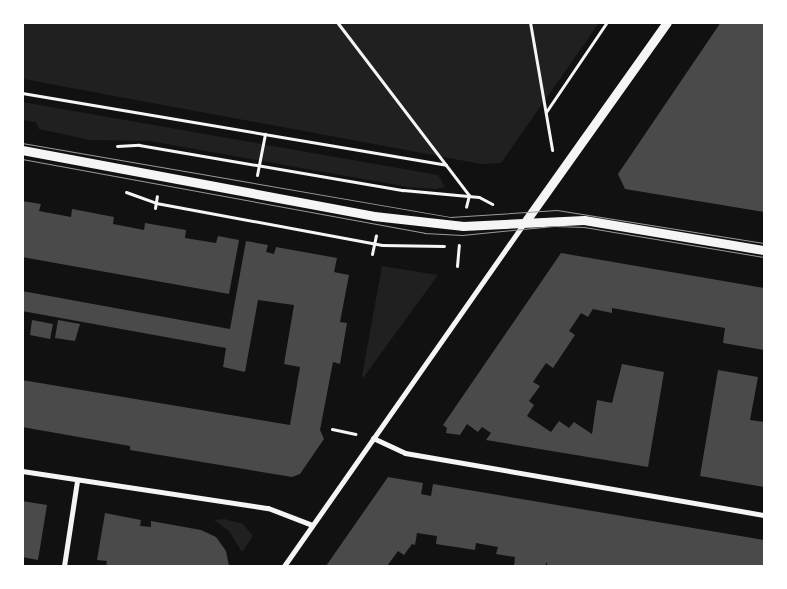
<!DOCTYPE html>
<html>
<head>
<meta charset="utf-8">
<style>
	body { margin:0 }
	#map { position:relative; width:787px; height:589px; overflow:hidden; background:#111; font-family:Helvetica,sans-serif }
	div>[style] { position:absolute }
	.green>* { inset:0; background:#202020 }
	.building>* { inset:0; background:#4a4a4a }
	.path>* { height:3px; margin:-1.5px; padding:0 1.5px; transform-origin:1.5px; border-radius:1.5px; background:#f5f5f5 }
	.minor>* { height:5px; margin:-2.5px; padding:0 2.5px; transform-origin:2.5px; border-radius:2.5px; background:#f5f5f5 }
	.tertiary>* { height:9px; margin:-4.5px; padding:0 4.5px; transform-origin:4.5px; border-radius:4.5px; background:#f5f5f5 }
	.tram>* { height:1px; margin:-0.5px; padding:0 0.5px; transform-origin:0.5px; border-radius:0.5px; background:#9a9a9a }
	span { translate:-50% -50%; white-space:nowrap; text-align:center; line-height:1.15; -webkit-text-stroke:4px #fff; paint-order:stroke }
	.frame { position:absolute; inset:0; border:24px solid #fff; pointer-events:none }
</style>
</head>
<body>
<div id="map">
	<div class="green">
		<div style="clip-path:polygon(22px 23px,599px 23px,501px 163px,481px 164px,23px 79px)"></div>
		<div style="clip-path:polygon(22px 102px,438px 175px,445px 187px,435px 189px,408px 187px,150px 141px,90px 140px,39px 129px,36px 122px,23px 120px)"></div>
		<div style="clip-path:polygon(382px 266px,438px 275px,363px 378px,362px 376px)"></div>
		<div style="clip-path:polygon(224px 519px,243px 524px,253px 536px,242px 552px,229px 531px,214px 520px)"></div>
	</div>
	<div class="building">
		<div style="clip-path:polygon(721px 22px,764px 22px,764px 212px,625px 189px,618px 174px)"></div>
		<div style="clip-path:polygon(22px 201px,41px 204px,39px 211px,71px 217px,72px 209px,114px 217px,113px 224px,144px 230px,145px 223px,186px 230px,185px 238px,216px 243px,218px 236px,239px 240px,229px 294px,22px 257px)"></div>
		<div style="clip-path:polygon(246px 241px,268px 245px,266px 252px,274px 254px,276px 247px,337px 258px,334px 272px,349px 275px,340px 322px,347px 323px,340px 364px,333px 362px,320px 430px,324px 439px,300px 474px,292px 477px,130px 450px,130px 446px,22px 427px,22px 380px,290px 425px,300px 367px,284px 364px,294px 305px,258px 300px,245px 372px,223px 367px,226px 348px,22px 311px,22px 291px,230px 329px)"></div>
		<div style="clip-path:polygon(561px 253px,764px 288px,764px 350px,723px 343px,725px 328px,612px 308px,612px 313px,593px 309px,588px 317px,581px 313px,569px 331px,575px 335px,553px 368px,546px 363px,533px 382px,540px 386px,529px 401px,534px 405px,527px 416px,551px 432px,559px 421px,569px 428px,574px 422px,592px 434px,597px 400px,612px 403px,622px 364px,664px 372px,648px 467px,486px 440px,491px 433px,482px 427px,478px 432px,467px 424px,460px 435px,446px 433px,447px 428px,443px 425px)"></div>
		<div style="clip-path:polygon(32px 320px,53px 324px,50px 339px,30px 335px)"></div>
		<div style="clip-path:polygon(58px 320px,80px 324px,75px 341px,55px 338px)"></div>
		<div style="clip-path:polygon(718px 370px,758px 377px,750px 420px,764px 422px,764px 487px,700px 476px)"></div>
		<div style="clip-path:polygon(388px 477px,423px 483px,421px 494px,431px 496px,433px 484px,764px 540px,764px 566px,548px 566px,546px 562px,546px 566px,514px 566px,515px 557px,496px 554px,498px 547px,476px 543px,475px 550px,436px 544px,437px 536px,417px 533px,415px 545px,412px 544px,404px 555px,398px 551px,387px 566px,326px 566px)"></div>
		<div style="clip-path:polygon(22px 501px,47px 505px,38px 560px,22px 557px)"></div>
		<div style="clip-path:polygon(105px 513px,141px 520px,140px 526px,151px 527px,151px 521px,201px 530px,216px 537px,226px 551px,229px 566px,106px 566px,107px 561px,97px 560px)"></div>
	</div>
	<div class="path">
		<div style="left:337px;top:22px;width:218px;rotate:52.7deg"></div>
		<div style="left:469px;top:195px;width:12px;rotate:104deg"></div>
		<div style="left:530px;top:22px;width:130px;rotate:80.2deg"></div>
		<div style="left:22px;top:93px;width:430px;rotate:9.6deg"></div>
		<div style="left:546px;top:112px;width:109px;rotate:-55.9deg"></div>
		<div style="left:117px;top:146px;width:22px;rotate:-3deg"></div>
		<div style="left:139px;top:145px;width:268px;rotate:9.7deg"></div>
		<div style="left:403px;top:190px;width:76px;rotate:5.3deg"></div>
		<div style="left:479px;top:197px;width:15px;rotate:28deg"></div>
		<div style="left:257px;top:175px;width:42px;rotate:-79deg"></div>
		<div style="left:126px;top:192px;width:32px;rotate:20deg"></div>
		<div style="left:156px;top:203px;width:230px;rotate:10.5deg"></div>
		<div style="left:382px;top:245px;width:62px;rotate:0.9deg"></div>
		<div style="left:155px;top:208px;width:12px;rotate:-81deg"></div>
		<div style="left:372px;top:254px;width:19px;rotate:-78deg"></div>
		<div style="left:457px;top:266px;width:21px;rotate:-85deg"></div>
		<div style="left:332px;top:429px;width:24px;rotate:12deg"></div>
	</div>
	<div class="minor">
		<div style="left:373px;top:438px;width:35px;rotate:25deg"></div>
		<div style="left:405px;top:453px;width:364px;rotate:9.8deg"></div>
		<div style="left:22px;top:471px;width:249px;rotate:8.6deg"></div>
		<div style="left:268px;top:508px;width:47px;rotate:21.1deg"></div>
		<div style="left:64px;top:566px;width:86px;rotate:-81.3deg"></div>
		<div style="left:284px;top:566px;width:419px;rotate:-55deg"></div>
	</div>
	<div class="tertiary">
		<div style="left:22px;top:150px;width:358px;rotate:10.6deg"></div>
		<div style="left:374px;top:216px;width:90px;rotate:6.4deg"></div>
		<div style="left:463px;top:226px;width:121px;rotate:-2.8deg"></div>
		<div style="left:584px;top:220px;width:182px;rotate:9.5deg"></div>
		<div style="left:525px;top:222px;width:245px;rotate:-54.6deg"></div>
	</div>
	<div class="tram">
		<div style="left:22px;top:143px;width:434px;rotate:9.8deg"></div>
		<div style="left:450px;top:217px;width:107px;rotate:-3.7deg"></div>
		<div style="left:557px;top:210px;width:210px;rotate:9.1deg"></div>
		<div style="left:22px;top:159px;width:409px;rotate:10.4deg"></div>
		<div style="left:424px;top:233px;width:38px;rotate:3deg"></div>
		<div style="left:462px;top:235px;width:92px;rotate:-5.6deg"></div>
		<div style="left:554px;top:226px;width:30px;rotate:2deg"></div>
		<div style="left:584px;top:227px;width:182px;rotate:9.5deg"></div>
	</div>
	<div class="frame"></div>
</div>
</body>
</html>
